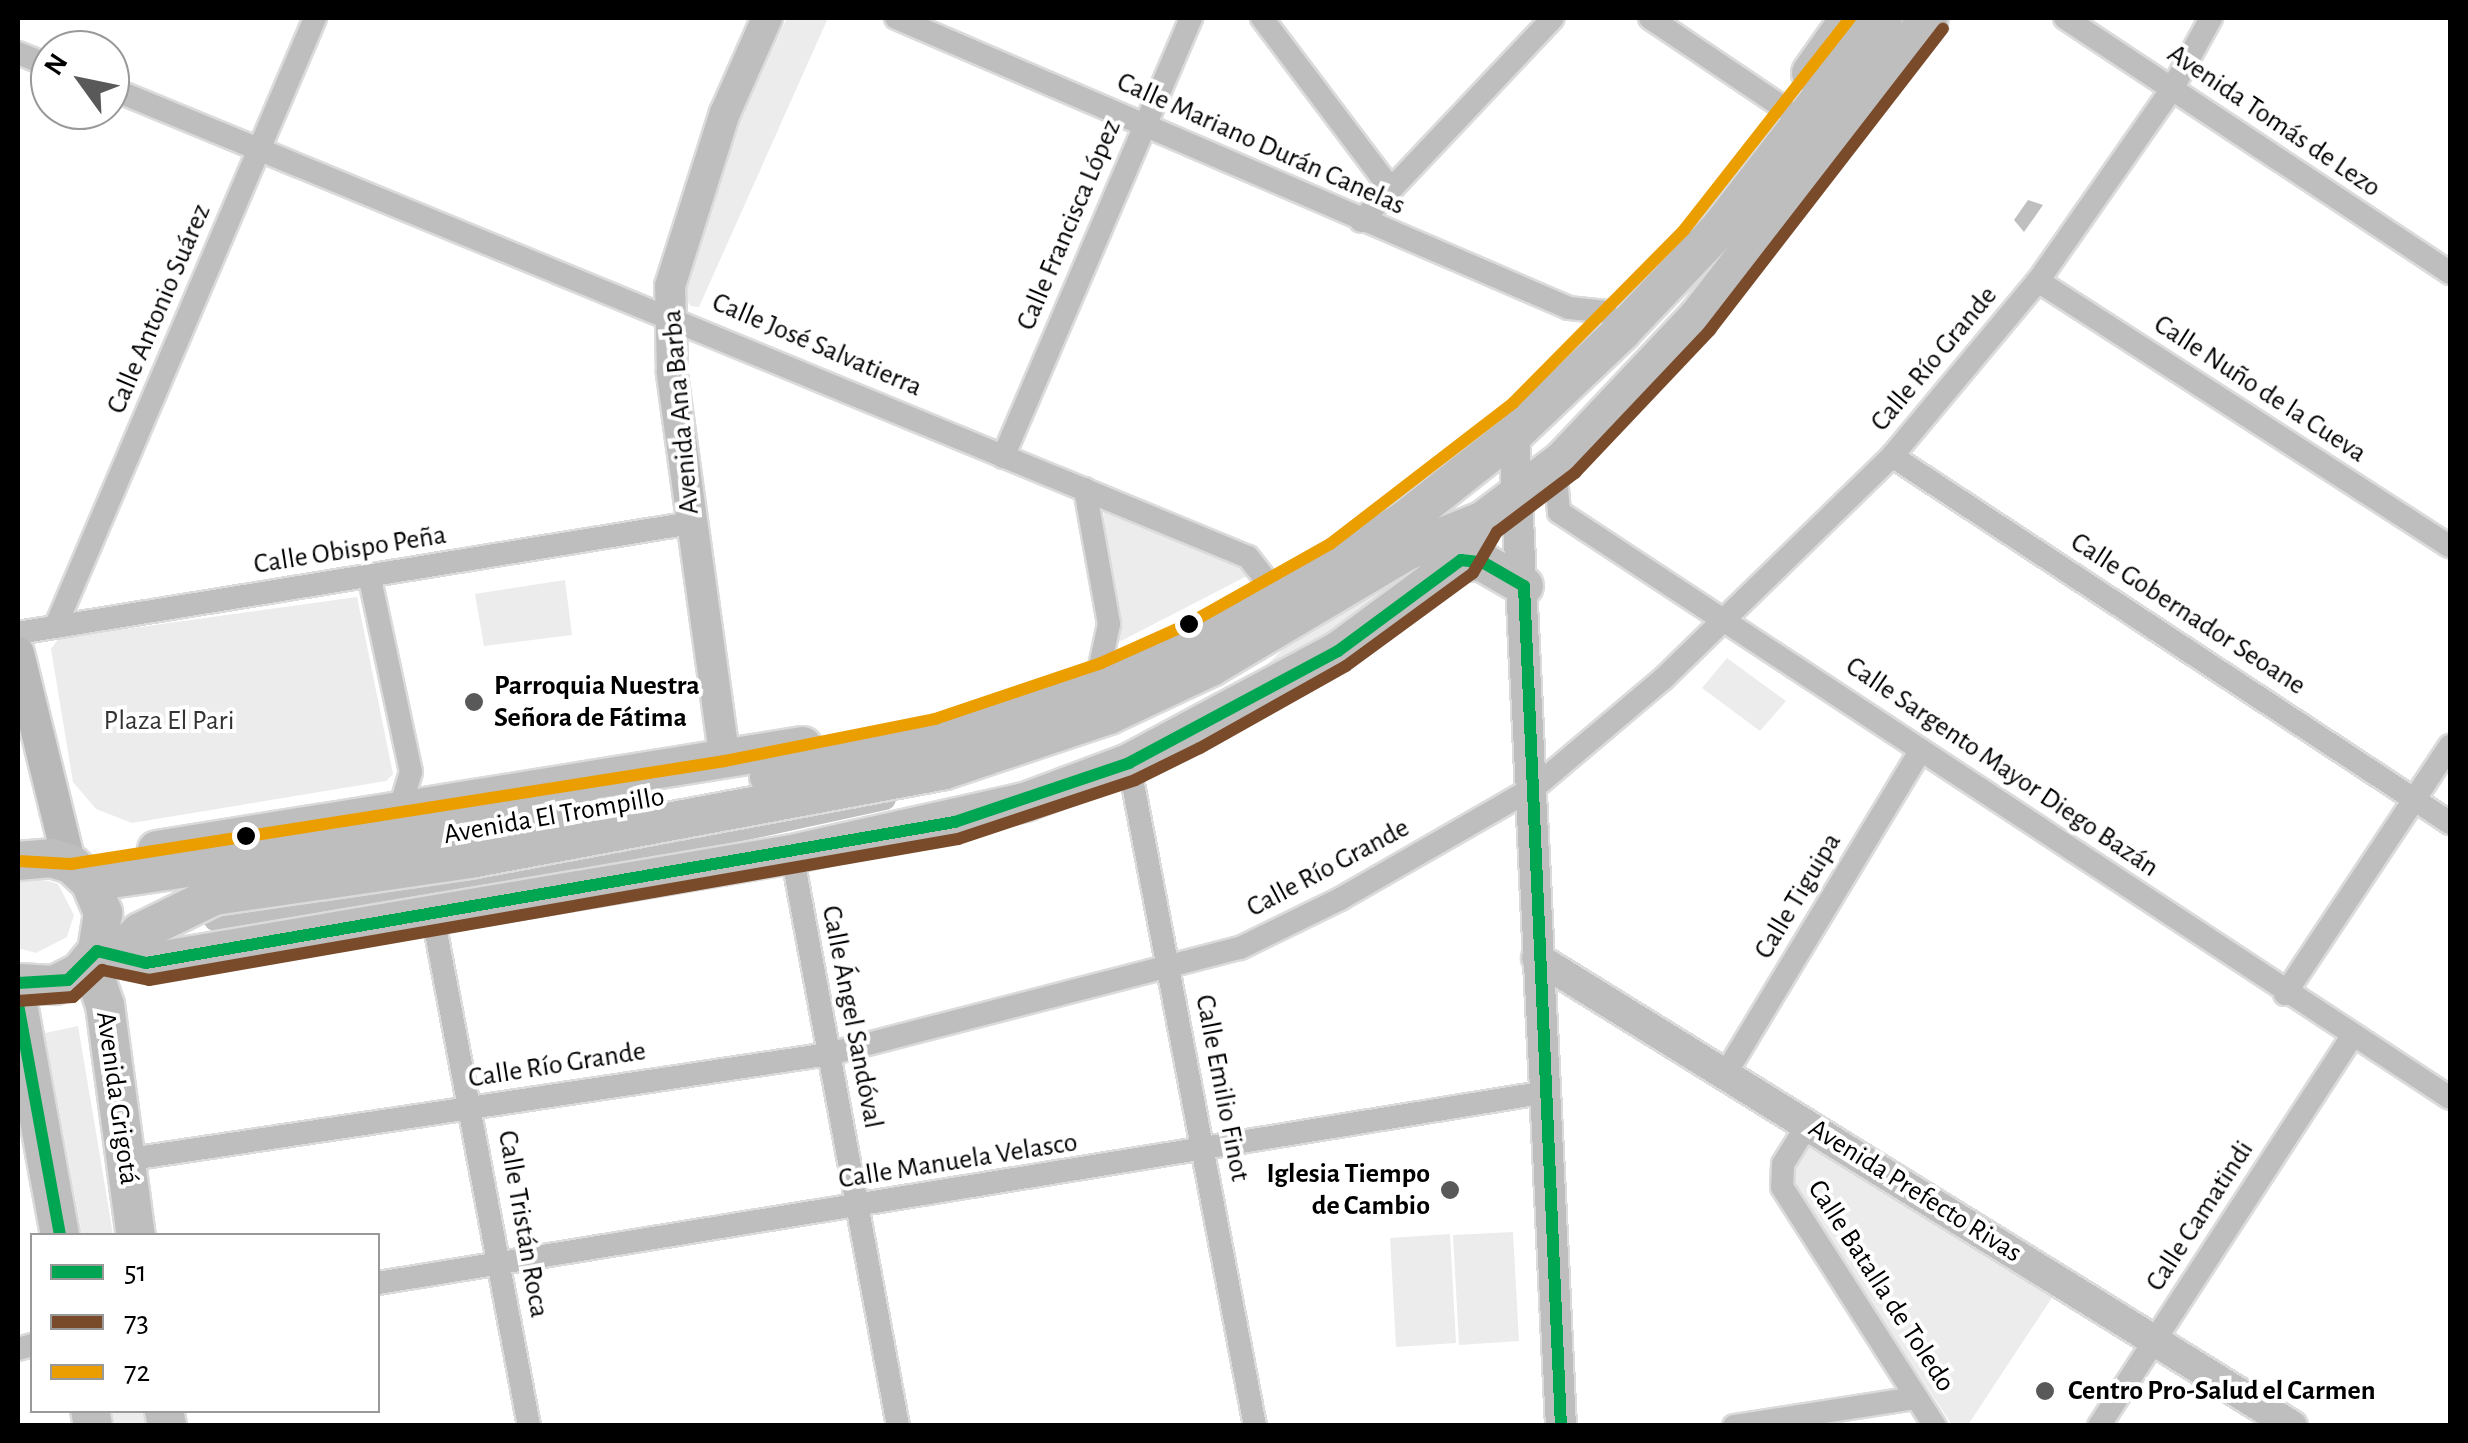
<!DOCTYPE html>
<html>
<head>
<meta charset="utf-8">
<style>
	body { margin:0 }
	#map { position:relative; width:2468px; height:1443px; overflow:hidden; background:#fff; font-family:"Alegreya Sans",sans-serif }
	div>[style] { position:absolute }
	.green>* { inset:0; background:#ececec }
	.water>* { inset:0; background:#bfbfbf }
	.canal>* { height:22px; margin:-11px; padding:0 11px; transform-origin:11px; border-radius:11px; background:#bfbfbf }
	.roads { filter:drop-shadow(2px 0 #dbdbdb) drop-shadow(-2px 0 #dbdbdb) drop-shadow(0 2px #dbdbdb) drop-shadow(0 -2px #dbdbdb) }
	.minor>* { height:22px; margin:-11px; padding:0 11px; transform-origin:11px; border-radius:11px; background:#bebebe }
	.tertiary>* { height:30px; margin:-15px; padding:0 15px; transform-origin:15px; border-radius:15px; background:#bebebe }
	.secondary>* { height:32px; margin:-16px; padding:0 16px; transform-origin:16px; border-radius:16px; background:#b8b8b8 }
	.primary>* { height:38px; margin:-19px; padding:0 19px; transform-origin:19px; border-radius:19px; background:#bebebe }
	.bus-1>* { height:12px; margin:-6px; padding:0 6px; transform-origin:6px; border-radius:6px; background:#00a651 }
	.bus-2>* { height:12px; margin:-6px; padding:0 6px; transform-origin:6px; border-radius:6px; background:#7a4b2a }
	.bus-3>* { height:12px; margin:-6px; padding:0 6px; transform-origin:6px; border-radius:6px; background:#eb9e00 }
	.dots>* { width:28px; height:28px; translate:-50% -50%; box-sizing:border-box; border:5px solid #fff; border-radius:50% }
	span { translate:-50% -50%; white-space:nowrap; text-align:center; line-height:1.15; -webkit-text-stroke:8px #fff; paint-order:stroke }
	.street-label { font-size:28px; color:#000 }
	.poi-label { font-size:28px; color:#000; font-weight:700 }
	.left { translate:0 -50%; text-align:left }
	.right { translate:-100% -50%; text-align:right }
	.park-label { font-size:28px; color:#333 }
	.frame { position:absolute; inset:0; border:20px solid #000; pointer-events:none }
	.legend { position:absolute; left:30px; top:1233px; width:350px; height:180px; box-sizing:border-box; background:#fff; border:2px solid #999; margin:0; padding:12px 18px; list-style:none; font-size:30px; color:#000 }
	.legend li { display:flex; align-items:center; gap:20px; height:50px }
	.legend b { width:50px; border:2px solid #999 }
	.north { position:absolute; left:30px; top:30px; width:100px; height:100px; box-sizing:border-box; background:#fff; border:2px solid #999; border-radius:50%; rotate:303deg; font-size:28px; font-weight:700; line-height:40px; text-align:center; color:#000 }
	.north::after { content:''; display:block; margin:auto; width:35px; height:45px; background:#595959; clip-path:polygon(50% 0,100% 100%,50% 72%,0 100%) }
</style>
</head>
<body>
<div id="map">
	<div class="green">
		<div style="clip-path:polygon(787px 18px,828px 18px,699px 307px,691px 306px,684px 298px,686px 266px,707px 194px)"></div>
		<div style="clip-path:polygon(1103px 508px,1240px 563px,1247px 576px,1117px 643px)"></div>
		<div style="clip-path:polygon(1452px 542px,1354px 625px,1247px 683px,1306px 628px)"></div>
		<div style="clip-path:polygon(565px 580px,572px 635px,484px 646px,475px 594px)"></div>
		<div style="clip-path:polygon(357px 597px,393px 774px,386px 781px,132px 823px,96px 809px,73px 782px,51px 649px,59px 638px)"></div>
		<div style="clip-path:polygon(1727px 658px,1786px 701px,1760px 731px,1702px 688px)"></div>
		<div style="clip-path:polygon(34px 877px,58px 884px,74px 915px,67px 937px,36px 953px,18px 948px,18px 883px)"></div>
		<div style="clip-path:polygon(78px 1026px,100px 1156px,113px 1235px,82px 1235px,45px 1033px)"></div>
		<div style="clip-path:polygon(1809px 1145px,2055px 1293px,1968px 1425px,1952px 1425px,1791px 1182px,1793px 1164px)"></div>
		<div style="clip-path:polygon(1513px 1232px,1519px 1341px,1459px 1345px,1453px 1235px)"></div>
		<div style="clip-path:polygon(1450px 1234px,1456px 1343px,1396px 1347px,1390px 1238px)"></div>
		<div style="clip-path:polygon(112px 1411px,143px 1411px,146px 1425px,115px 1425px)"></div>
	</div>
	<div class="water">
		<div style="clip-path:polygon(2028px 200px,2043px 205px,2024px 232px,2014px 220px)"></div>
	</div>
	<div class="canal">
		<div style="left:215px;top:920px;width:407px;rotate:-8.9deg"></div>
		<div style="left:617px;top:857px;width:274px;rotate:-12.2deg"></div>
	</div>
	<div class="roads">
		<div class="minor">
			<div style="left:896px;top:18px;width:733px;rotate:23.31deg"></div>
			<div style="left:1569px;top:308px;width:37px;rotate:6deg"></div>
			<div style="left:1262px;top:18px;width:213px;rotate:53deg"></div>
			<div style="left:1650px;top:18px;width:161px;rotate:33.9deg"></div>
			<div style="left:2065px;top:18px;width:462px;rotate:33.5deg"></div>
			<div style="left:18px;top:53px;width:35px;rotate:22deg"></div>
			<div style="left:110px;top:88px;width:1231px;rotate:22.4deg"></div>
			<div style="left:1248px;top:557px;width:31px;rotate:52deg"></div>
			<div style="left:1361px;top:221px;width:279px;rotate:-46.6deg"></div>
			<div style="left:2038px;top:281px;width:490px;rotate:32.8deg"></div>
			<div style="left:1892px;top:456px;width:668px;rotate:33.33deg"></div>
			<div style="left:1003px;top:457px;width:478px;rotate:-66.8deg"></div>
			<div style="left:1555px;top:466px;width:46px;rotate:85deg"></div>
			<div style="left:1559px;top:512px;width:1066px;rotate:33.33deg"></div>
			<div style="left:1085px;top:489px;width:137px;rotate:79.9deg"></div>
			<div style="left:1109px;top:624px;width:40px;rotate:102deg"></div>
			<div style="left:370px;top:579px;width:197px;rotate:78deg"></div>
			<div style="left:411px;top:772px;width:41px;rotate:107.1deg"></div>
			<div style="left:57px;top:623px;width:658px;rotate:-66.9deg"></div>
			<div style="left:18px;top:633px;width:682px;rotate:-9.28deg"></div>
			<div style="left:1129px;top:763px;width:675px;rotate:79.24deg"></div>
			<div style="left:792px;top:854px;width:582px;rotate:79.5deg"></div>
			<div style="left:433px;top:916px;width:519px;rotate:79.34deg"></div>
			<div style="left:2285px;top:994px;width:298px;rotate:-56.4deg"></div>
			<div style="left:1726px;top:1073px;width:377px;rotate:-58.9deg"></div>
			<div style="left:1808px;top:1124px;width:47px;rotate:122deg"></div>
			<div style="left:1783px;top:1164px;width:23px;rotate:92deg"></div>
			<div style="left:1782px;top:1187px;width:284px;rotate:57.4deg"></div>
			<div style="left:124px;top:1160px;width:713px;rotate:-8.55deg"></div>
			<div style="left:829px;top:1054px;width:424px;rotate:-14.5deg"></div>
			<div style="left:1240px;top:948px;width:111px;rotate:-26.1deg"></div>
			<div style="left:1340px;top:899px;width:225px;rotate:-29.9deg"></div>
			<div style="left:1535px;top:787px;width:167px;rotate:-40.2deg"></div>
			<div style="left:1663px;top:679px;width:320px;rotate:-44.2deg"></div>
			<div style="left:1892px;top:456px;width:228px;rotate:-50.2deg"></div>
			<div style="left:2038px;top:281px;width:234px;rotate:-55.1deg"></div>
			<div style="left:2172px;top:89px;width:81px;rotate:-61.2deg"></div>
			<div style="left:378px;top:1283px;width:1185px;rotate:-9.28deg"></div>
			<div style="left:18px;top:1349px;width:15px;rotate:-16deg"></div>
			<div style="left:1734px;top:1426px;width:182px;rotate:-8.8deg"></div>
			<div style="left:2099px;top:1426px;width:463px;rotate:-57deg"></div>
		</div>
		<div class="tertiary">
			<div style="left:1514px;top:434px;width:993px;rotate:87.29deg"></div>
			<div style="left:725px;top:761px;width:393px;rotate:-97.8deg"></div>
			<div style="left:672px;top:372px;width:86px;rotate:-91.3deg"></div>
			<div style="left:670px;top:286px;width:182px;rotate:-72.4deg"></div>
			<div style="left:725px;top:113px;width:104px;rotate:-66.1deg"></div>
			<div style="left:1537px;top:958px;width:888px;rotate:31.79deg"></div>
		</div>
		<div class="secondary">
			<div style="left:18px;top:653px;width:216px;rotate:76.3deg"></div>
		</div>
		<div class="primary">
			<div style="left:1811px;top:73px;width:67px;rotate:-54.7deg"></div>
			<div style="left:1461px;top:560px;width:23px;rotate:7deg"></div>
			<div style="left:1484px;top:563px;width:46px;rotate:29.9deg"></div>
			<div style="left:769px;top:777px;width:175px;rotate:-11.6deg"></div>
			<div style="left:940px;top:742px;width:166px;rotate:-18.2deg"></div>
			<div style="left:1098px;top:690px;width:117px;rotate:-23.7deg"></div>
			<div style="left:1205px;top:643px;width:235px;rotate:-31.6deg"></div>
			<div style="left:1405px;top:520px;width:139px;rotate:-38.3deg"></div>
			<div style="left:1514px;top:434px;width:149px;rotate:-43.6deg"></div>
			<div style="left:1622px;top:331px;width:142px;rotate:-46.4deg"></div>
			<div style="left:1720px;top:228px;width:266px;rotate:-52.2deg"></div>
			<div style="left:157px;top:850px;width:654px;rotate:-9.15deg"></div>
			<div style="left:18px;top:861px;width:33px;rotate:-5deg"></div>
			<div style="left:51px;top:858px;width:21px;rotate:17deg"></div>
			<div style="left:71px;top:864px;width:26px;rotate:43deg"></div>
			<div style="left:90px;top:882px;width:34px;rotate:67deg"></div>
			<div style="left:103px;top:913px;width:38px;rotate:99deg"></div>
			<div style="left:97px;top:951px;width:27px;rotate:129deg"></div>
			<div style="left:80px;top:972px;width:28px;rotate:153deg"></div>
			<div style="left:55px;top:985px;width:37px;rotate:-177deg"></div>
			<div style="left:90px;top:882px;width:498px;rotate:-8.2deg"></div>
			<div style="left:97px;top:951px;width:50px;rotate:13.8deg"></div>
			<div style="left:146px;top:963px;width:655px;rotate:-9.58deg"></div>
			<div style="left:792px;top:854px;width:239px;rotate:-12.6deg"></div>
			<div style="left:1025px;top:802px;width:111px;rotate:-20.6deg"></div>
			<div style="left:1129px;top:763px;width:237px;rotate:-28.2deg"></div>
			<div style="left:1338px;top:651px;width:153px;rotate:-36.5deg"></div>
			<div style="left:1461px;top:560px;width:46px;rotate:-60.1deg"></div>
			<div style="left:115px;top:957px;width:35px;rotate:-45deg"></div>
			<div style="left:140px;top:932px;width:82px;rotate:-25.9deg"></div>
			<div style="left:214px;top:896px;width:259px;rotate:-8.2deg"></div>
			<div style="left:470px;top:859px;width:483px;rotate:-10.6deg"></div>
			<div style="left:945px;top:770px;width:173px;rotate:-18.5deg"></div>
			<div style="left:1109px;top:715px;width:113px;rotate:-25.2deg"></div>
			<div style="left:1211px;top:667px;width:228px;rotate:-30.6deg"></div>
			<div style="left:1407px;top:551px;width:83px;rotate:-21.9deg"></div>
			<div style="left:1484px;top:520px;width:99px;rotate:-37.2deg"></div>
			<div style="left:1563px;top:460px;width:195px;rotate:-46.7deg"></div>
			<div style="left:1697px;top:318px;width:379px;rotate:-52.3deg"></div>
			<div style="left:90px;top:962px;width:46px;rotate:70.8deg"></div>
			<div style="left:105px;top:1005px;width:233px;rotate:82.4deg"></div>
			<div style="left:18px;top:1004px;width:236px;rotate:79.7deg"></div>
			<div style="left:90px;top:1410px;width:16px;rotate:79deg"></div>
			<div style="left:164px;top:1410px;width:16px;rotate:79deg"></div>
		</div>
	</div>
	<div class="bus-1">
		<div style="left:18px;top:983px;width:50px;rotate:-3.4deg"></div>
		<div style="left:68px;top:980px;width:41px;rotate:-45deg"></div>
		<div style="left:97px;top:951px;width:50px;rotate:13.8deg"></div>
		<div style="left:146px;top:963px;width:821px;rotate:-9.89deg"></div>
		<div style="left:955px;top:822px;width:184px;rotate:-18.7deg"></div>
		<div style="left:1129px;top:763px;width:237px;rotate:-28.2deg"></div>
		<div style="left:1338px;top:651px;width:153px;rotate:-36.5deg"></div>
		<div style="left:1461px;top:560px;width:23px;rotate:7deg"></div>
		<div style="left:1484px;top:563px;width:46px;rotate:29.9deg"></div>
		<div style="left:1524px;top:586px;width:841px;rotate:87.48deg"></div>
		<div style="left:18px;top:1004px;width:236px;rotate:79.7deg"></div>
	</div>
	<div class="bus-2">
		<div style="left:18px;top:1001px;width:55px;rotate:-4.2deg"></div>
		<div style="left:73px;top:997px;width:40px;rotate:-43deg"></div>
		<div style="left:102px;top:970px;width:48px;rotate:12deg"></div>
		<div style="left:149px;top:980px;width:821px;rotate:-9.89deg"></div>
		<div style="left:958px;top:839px;width:187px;rotate:-18.4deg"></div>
		<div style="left:1135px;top:780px;width:72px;rotate:-26.2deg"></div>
		<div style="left:1200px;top:748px;width:167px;rotate:-29.3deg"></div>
		<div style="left:1346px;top:666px;width:157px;rotate:-36.2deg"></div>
		<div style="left:1473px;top:573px;width:48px;rotate:-59.7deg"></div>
		<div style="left:1497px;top:532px;width:98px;rotate:-37.1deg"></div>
		<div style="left:1575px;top:473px;width:197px;rotate:-46.6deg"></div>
		<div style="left:1710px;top:330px;width:381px;rotate:-52.3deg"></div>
	</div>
	<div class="bus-3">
		<div style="left:18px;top:861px;width:53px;rotate:3.2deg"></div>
		<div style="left:71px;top:864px;width:662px;rotate:-8.95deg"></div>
		<div style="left:725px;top:761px;width:214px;rotate:-11.3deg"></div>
		<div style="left:935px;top:719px;width:175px;rotate:-18.6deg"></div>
		<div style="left:1101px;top:663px;width:95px;rotate:-24.1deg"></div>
		<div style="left:1188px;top:624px;width:163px;rotate:-29.4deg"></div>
		<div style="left:1330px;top:544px;width:231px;rotate:-37.6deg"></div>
		<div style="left:1513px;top:403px;width:243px;rotate:-45.3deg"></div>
		<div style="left:1684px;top:230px;width:269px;rotate:-51.9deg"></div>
	</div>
	<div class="dots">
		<div style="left:1189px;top:624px;background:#000"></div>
		<div style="left:474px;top:702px;background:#595959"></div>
		<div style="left:246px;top:836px;background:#000"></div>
		<div style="left:1450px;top:1190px;background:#595959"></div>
		<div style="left:2045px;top:1391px;background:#595959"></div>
	</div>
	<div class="street-label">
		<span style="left:2274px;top:121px;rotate:34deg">Avenida Tomás de Lezo</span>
		<span style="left:1261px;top:144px;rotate:24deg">Calle Mariano Durán Canelas</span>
		<span style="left:1069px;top:225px;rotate:-67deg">Calle Francisca López</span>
		<span style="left:159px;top:309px;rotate:-67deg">Calle Antonio Suárez</span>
		<span style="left:817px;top:345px;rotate:23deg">Calle José Salvatierra</span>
		<span style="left:1934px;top:359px;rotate:-50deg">Calle Río Grande</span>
		<span style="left:2260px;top:389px;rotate:33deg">Calle Nuño de la Cueva</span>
		<span style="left:681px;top:412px;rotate:-95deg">Avenida Ana Barba</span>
		<span style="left:350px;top:550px;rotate:-9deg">Calle Obispo Peña</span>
		<span style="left:2188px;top:614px;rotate:33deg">Calle Gobernador Seoane</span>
		<span style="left:2002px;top:767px;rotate:34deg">Calle Sargento Mayor Diego Bazán</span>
		<span style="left:554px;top:816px;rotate:-10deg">Avenida El Trompillo</span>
		<span style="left:1328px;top:868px;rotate:-28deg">Calle Río Grande</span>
		<span style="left:1798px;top:896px;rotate:-59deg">Calle Tiguipa</span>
		<span style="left:852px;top:1017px;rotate:79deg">Calle Ángel Sandóval</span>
		<span style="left:557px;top:1065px;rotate:-9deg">Calle Río Grande</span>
		<span style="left:1222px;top:1088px;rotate:79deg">Calle Emilio Finot</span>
		<span style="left:117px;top:1098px;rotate:82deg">Avenida Grigotá</span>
		<span style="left:958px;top:1161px;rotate:-9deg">Calle Manuela Velasco</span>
		<span style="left:1915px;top:1191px;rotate:32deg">Avenida Prefecto Rivas</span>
		<span style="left:2200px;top:1216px;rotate:-57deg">Calle Camatindi</span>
		<span style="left:523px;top:1224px;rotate:80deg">Calle Tristán Roca</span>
		<span style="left:1881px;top:1286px;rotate:57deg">Calle Batalla de Toledo</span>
	</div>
	<div class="poi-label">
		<span class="left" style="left:494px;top:702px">Parroquia Nuestra<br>Señora de Fátima</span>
		<span class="right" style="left:1430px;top:1190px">Iglesia Tiempo<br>de Cambio</span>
		<span class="left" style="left:2068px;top:1391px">Centro Pro-Salud el Carmen</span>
	</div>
	<div class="park-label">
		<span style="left:169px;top:721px">Plaza El Pari</span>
	</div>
	<div class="frame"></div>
	<ul class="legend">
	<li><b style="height:12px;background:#00a651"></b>51</li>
	<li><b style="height:12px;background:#7a4b2a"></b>73</li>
	<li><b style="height:12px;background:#eb9e00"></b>72</li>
	</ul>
	<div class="north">N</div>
</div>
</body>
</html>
